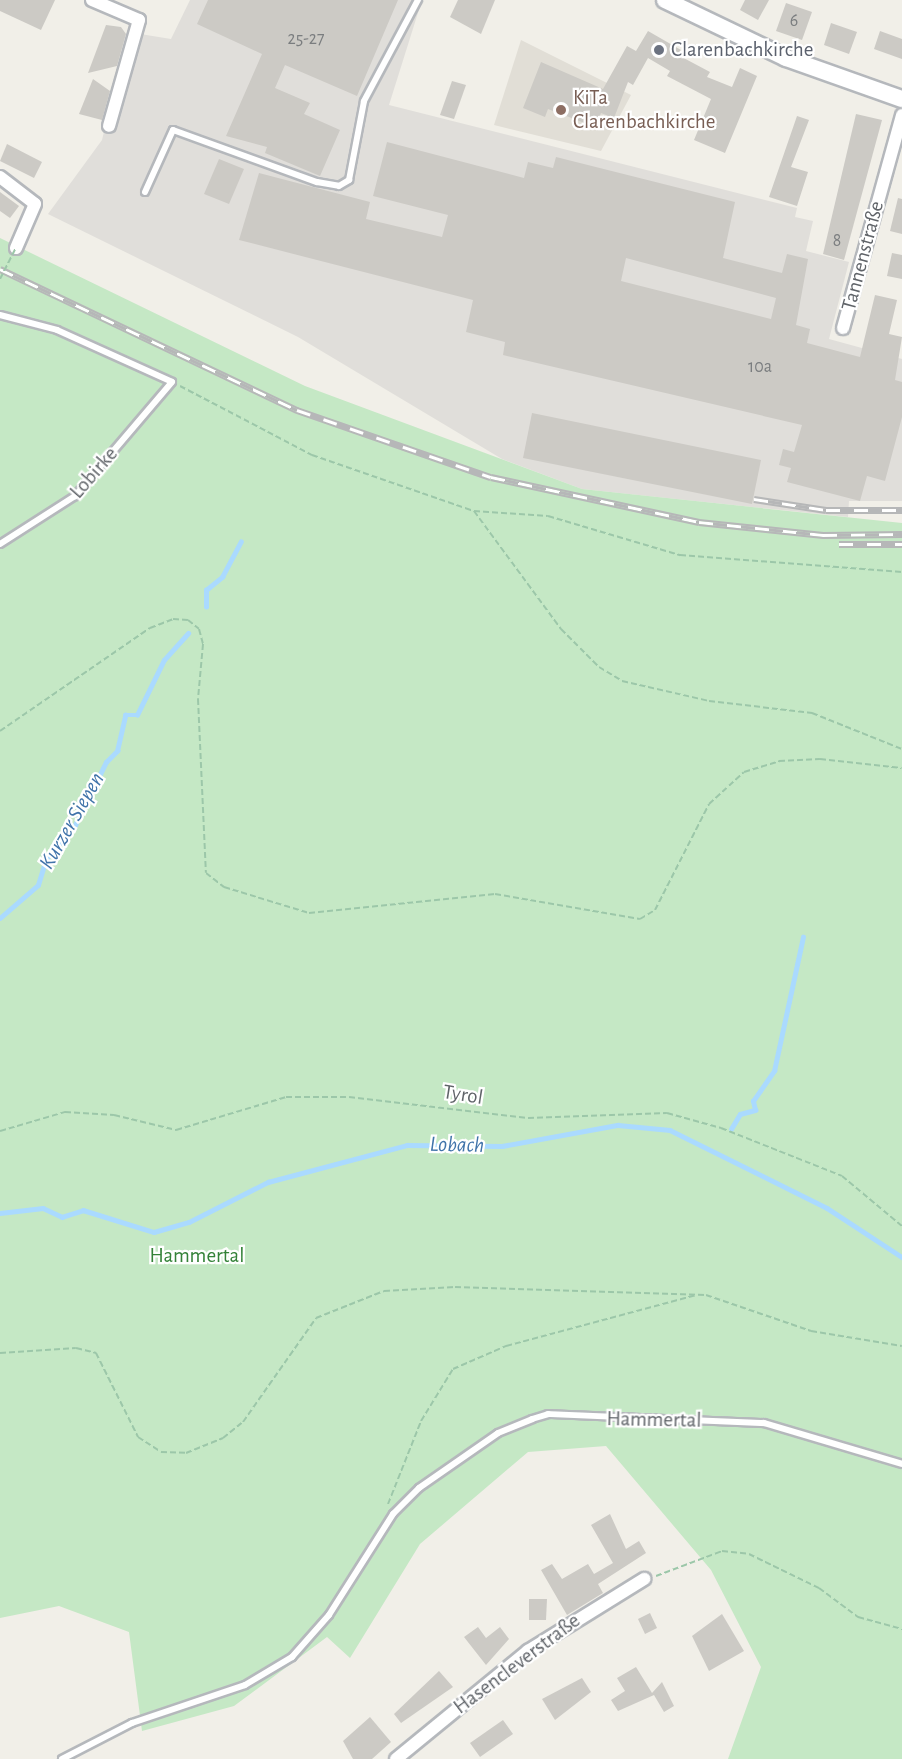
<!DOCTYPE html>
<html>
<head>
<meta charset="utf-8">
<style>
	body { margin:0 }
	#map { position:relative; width:902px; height:1759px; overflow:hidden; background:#f1efe8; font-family:"Alegreya Sans",sans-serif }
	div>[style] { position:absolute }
	.industrial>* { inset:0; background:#e0deda }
	.education>* { inset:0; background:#e1ded6 }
	.green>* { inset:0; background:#c5e8c5 }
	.stream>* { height:4.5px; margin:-2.25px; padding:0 2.25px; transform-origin:2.25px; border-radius:2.25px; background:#aadaff }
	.building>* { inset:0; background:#cccac5 }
	.path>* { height:2px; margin-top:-1px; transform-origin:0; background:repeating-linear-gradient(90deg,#9cc7a9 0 6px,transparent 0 9px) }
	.roads { filter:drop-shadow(2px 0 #b5b8bc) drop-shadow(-2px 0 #b5b8bc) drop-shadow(0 2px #b5b8bc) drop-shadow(0 -2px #b5b8bc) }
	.service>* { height:6px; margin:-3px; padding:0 3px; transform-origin:3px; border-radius:3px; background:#fff }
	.minor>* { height:12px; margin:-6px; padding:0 6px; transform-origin:6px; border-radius:6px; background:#fff }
	.secondary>* { height:16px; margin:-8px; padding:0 8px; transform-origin:8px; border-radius:8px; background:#fff }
	.rail>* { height:7px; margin-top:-3.5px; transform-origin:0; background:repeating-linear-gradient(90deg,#fff 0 14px,#b6b7b8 0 28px); box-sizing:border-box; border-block:2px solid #b6b7b8 }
	.path-bridge>* { height:2px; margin-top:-1px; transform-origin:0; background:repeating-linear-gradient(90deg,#9cc7a9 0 6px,transparent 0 9px) }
	.dots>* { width:16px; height:16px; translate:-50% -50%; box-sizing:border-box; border:3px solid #fff; border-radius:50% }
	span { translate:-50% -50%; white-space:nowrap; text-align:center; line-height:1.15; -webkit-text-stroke:4.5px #fff; paint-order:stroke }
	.number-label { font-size:18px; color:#7a7d7f }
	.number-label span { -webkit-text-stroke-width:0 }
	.worship-label { font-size:21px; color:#5b616d }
	.left { translate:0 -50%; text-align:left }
	.education-label { font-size:21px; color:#785e54 }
	.street-label { font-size:21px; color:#5f6368 }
	.park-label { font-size:21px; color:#348238 }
	.water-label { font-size:22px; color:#4174aa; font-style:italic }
</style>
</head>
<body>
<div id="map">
	<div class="industrial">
		<div style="clip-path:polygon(190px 0,422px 0,389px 105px,797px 208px,795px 217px,813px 221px,806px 251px,849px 262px,829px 339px,902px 359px,902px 501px,849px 501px,848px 517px,582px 489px,502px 459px,298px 337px,48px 214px,102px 140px,128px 32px,171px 39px)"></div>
	</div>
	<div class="education">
		<div style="clip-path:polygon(521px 40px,631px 95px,601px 151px,494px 125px)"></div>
	</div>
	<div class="green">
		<div style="clip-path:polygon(0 238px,305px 386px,582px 489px,902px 523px,902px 1759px,728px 1759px,761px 1667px,711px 1570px,606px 1446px,528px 1452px,420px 1544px,350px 1658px,327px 1637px,234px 1706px,142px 1731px,129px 1632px,59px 1606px,0 1618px)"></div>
	</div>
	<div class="stream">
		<div style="left:206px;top:607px;width:17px;rotate:-90deg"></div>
		<div style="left:206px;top:590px;width:21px;rotate:-39deg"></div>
		<div style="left:222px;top:577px;width:40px;rotate:-62deg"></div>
		<div style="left:0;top:918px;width:50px;rotate:-41deg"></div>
		<div style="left:38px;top:885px;width:27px;rotate:-73deg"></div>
		<div style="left:46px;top:859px;width:45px;rotate:-49.5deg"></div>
		<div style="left:75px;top:825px;width:70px;rotate:-63.8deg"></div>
		<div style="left:106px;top:762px;width:16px;rotate:-45deg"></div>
		<div style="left:117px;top:751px;width:37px;rotate:-77deg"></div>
		<div style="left:125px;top:715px;width:12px"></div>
		<div style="left:137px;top:715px;width:61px;rotate:-63.9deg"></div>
		<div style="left:164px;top:660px;width:36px;rotate:-48deg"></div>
		<div style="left:731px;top:1129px;width:17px;rotate:-59deg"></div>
		<div style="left:740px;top:1114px;width:16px;rotate:-15deg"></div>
		<div style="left:755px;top:1110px;width:9px;rotate:-103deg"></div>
		<div style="left:753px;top:1101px;width:37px;rotate:-55deg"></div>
		<div style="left:774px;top:1071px;width:137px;rotate:-77.8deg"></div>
		<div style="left:0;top:1213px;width:43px;rotate:-6.6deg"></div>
		<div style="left:43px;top:1208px;width:21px;rotate:25deg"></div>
		<div style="left:62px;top:1217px;width:22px;rotate:-18deg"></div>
		<div style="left:83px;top:1210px;width:74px;rotate:17.2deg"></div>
		<div style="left:154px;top:1232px;width:36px;rotate:-16deg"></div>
		<div style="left:189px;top:1222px;width:89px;rotate:-26.9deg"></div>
		<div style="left:268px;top:1182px;width:144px;rotate:-14.9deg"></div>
		<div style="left:407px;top:1145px;width:95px;rotate:0.6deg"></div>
		<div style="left:502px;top:1146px;width:118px;rotate:-10.3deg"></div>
		<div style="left:618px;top:1125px;width:52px;rotate:5.5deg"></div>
		<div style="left:670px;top:1130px;width:175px;rotate:26.4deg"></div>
		<div style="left:827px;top:1208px;width:90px;rotate:33.2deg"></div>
	</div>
	<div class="building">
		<div style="clip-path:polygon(0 0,55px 0,41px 30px,0 11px)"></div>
		<div style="clip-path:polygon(208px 0,398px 0,357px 96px,285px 65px,275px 88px,310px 103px,304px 114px,340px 130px,320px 176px,265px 153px,267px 147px,226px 136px,262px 54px,197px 24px)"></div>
		<div style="clip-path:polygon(458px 0,495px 0,481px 34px,450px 17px)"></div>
		<div style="clip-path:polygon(745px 0,769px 0,758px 20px,740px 10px)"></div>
		<div style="clip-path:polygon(786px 3px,812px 12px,802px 40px,776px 31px)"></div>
		<div style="clip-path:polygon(831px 23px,857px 32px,849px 54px,824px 45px)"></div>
		<div style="clip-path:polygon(106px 25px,121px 27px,126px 34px,117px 66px,88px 73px)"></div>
		<div style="clip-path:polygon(648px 31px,681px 50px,678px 55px,710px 72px,707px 77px,732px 87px,740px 68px,757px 76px,725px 153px,694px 140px,711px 99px,667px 76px,670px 71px,648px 58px,633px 85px,628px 82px,614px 118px,601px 113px,595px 127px,548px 109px,545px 117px,523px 108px,541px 62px,603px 89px,627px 46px,636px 51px)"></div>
		<div style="clip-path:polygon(880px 31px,902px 39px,902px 59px,874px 49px)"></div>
		<div style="clip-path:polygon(93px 79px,110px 91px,102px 120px,79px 114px)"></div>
		<div style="clip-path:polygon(452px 81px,466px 85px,454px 119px,440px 115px)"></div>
		<div style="clip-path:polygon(856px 114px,882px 120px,844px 260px,823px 254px)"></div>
		<div style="clip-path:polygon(797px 116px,809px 120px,791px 167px,808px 172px,797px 206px,769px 197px)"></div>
		<div style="clip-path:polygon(evenodd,387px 142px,524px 178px,528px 162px,553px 168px,556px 157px,735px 202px,723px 258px,782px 273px,787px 254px,808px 259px,796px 325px,810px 329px,807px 343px,860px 357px,875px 295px,897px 300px,889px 334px,902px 337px,895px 380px,902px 382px,902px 417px,885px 481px,867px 476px,860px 501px,787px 482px,791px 468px,779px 465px,783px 449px,794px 452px,802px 425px,503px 355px,505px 342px,466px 332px,473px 300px,239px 240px,259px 173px,370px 202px,366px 219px,442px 237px,448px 215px,373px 196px,387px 142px,626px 258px,776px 298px,771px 319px,621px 281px,626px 258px)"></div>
		<div style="clip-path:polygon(7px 144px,42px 162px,34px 178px,0 161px)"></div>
		<div style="clip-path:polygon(219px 159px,244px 169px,229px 204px,204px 194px)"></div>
		<div style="clip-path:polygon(0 192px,19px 206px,10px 218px,0 211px)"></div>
		<div style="clip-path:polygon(898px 198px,902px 199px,902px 234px,890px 231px)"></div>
		<div style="clip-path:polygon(892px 253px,902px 255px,902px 279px,887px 276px)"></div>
		<div style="clip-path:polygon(532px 413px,761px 460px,752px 504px,523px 458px)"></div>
		<div style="clip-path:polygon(610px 1514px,626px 1549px,639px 1541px,646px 1553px,598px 1584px,603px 1593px,567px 1615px,541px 1570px,552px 1564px,562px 1579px,588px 1564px,594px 1574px,613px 1563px,591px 1525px)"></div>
		<div style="clip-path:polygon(529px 1599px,547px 1599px,546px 1620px,529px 1620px)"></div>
		<div style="clip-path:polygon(650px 1613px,657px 1628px,645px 1634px,638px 1619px)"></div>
		<div style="clip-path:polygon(722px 1614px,744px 1651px,709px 1671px,692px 1636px)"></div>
		<div style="clip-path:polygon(478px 1627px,486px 1638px,500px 1627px,509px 1639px,486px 1665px,464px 1637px)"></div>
		<div style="clip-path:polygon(636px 1667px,652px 1693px,662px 1682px,674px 1706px,664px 1712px,654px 1695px,618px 1711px,611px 1700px,625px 1691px,617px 1678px)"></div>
		<div style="clip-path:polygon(439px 1671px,453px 1687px,401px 1723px,394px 1714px)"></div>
		<div style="clip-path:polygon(582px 1678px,591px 1692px,555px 1720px,542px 1699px)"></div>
		<div style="clip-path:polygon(370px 1717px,391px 1742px,372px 1759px,353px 1759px,343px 1741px)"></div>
		<div style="clip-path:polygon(503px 1720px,513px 1734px,480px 1757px,470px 1743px)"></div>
	</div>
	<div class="path">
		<div style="left:180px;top:386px;width:149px;rotate:27.6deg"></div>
		<div style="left:312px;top:455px;width:171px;rotate:19.1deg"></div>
		<div style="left:474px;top:511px;width:74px;rotate:3.9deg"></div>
		<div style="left:548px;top:516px;width:138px;rotate:16.5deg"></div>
		<div style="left:680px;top:555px;width:223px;rotate:4.4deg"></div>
		<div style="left:474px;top:511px;width:147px;rotate:53.6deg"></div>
		<div style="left:561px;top:629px;width:54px;rotate:45deg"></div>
		<div style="left:599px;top:667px;width:27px;rotate:31deg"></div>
		<div style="left:622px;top:681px;width:89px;rotate:12.9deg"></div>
		<div style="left:709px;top:701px;width:104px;rotate:6.6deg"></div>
		<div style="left:812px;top:713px;width:97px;rotate:21.8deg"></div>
		<div style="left:0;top:731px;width:182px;rotate:-34.5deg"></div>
		<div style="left:150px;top:628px;width:25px;rotate:-21deg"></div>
		<div style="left:173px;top:619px;width:15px;rotate:4deg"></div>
		<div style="left:188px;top:620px;width:14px;rotate:39deg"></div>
		<div style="left:199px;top:629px;width:16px;rotate:75deg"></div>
		<div style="left:203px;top:644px;width:55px;rotate:95.2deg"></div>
		<div style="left:198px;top:699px;width:174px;rotate:87.4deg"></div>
		<div style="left:206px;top:873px;width:23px;rotate:38deg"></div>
		<div style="left:224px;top:887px;width:89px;rotate:17deg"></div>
		<div style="left:309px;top:913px;width:187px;rotate:-5.8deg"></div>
		<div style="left:495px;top:894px;width:147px;rotate:9.8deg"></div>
		<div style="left:640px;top:919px;width:17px;rotate:-31deg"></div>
		<div style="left:655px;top:910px;width:119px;rotate:-63deg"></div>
		<div style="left:709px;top:804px;width:47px;rotate:-42.4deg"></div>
		<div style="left:744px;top:772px;width:37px;rotate:-17deg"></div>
		<div style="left:779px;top:761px;width:41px;rotate:-2.8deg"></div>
		<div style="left:820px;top:759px;width:82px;rotate:6.3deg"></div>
		<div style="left:0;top:1131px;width:68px;rotate:-16.3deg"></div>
		<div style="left:65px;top:1112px;width:49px;rotate:3.5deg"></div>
		<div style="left:114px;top:1115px;width:64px;rotate:13.6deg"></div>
		<div style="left:176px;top:1130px;width:115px;rotate:-16.7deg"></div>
		<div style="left:286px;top:1097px;width:63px"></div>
		<div style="left:349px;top:1097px;width:180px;rotate:6.7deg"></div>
		<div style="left:528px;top:1118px;width:139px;rotate:-2.1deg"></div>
		<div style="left:667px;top:1113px;width:56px;rotate:15.5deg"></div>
		<div style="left:721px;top:1128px;width:130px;rotate:21.6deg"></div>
		<div style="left:842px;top:1176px;width:78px;rotate:39.8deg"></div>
		<div style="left:0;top:1353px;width:76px;rotate:-3.8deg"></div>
		<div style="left:76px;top:1348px;width:21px;rotate:14deg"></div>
		<div style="left:96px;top:1353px;width:94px;rotate:63.4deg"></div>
		<div style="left:138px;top:1437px;width:27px;rotate:33deg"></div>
		<div style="left:161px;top:1452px;width:25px;rotate:2deg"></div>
		<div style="left:186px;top:1453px;width:40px;rotate:-22deg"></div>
		<div style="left:223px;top:1438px;width:26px;rotate:-39deg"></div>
		<div style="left:243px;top:1422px;width:127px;rotate:-54.9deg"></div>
		<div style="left:316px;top:1318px;width:73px;rotate:-21.7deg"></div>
		<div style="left:384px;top:1291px;width:71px;rotate:-3.2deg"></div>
		<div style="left:455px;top:1287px;width:251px;rotate:1.8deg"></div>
		<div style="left:706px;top:1295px;width:111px;rotate:18.9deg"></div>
		<div style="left:811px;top:1331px;width:92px;rotate:9.4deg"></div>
		<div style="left:388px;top:1504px;width:89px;rotate:-68.3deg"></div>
		<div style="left:421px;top:1421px;width:61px;rotate:-58.4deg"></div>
		<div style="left:453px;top:1369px;width:58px;rotate:-23.5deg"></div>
		<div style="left:506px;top:1346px;width:197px;rotate:-15deg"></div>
		<div style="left:656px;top:1576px;width:71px;rotate:-20.7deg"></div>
		<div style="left:722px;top:1551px;width:27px;rotate:6deg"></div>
		<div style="left:749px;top:1554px;width:78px;rotate:25.9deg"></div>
		<div style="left:819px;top:1588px;width:49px;rotate:36.6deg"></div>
		<div style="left:858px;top:1617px;width:46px;rotate:15.3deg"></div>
	</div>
	<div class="roads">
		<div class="service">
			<div style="left:145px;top:192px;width:68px;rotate:-65.7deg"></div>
			<div style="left:173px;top:130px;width:153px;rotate:19.9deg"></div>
			<div style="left:317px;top:182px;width:22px;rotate:10deg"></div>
			<div style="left:339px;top:186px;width:12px;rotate:-31deg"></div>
			<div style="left:349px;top:180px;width:80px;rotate:-79.2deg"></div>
			<div style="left:364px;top:101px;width:115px;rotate:-61.9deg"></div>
			<div style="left:0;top:315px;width:59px;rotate:14.7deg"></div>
			<div style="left:57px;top:330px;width:126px;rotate:24.3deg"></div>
			<div style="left:172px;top:382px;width:150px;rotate:130.4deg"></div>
			<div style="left:75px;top:496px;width:89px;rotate:147.4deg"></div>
			<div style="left:62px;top:1759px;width:79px;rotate:-27.2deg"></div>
			<div style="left:132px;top:1723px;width:119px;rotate:-18.6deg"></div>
			<div style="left:245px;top:1685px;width:55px;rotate:-30.8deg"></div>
			<div style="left:292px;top:1657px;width:56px;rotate:-48.6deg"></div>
			<div style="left:329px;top:1615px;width:120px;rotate:-57.6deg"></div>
			<div style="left:393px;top:1514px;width:37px;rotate:-45deg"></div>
			<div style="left:419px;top:1488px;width:96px;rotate:-34.8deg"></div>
			<div style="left:498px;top:1433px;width:37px;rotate:-22deg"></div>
			<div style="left:532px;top:1419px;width:17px;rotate:-17deg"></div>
			<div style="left:548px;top:1414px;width:216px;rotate:2.4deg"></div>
			<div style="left:764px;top:1423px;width:144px;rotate:16.5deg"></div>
		</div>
		<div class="minor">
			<div style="left:92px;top:0;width:51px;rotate:23.1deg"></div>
			<div style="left:139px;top:20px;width:110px;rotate:105.8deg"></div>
			<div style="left:0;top:177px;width:44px;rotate:37.6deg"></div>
			<div style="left:35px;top:204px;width:48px;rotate:113.4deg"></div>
			<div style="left:843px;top:328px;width:221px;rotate:-74.5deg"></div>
			<div style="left:396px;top:1759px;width:171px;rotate:-39.3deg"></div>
			<div style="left:528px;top:1651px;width:137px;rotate:-31.8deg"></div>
		</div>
		<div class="secondary">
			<div style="left:665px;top:0;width:134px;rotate:25.6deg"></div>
			<div style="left:786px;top:58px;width:123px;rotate:19.5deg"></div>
		</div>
	</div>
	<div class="rail">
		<div style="left:0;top:269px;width:329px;rotate:25.4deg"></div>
		<div style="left:297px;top:410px;width:205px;rotate:19.1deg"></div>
		<div style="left:491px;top:477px;width:213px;rotate:12.2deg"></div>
		<div style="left:699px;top:522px;width:125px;rotate:6deg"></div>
		<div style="left:823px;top:535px;width:79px;rotate:-0.7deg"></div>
		<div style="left:754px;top:499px;width:73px;rotate:8.7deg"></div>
		<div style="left:826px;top:510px;width:76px"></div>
		<div style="left:839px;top:544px;width:63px"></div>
	</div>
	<div class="path-bridge">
		<div style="left:0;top:279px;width:35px;rotate:-63deg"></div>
	</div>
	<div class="dots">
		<div style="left:659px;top:50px;background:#6b7280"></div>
		<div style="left:561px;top:110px;background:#8d6e63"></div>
	</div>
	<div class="number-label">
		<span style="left:794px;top:21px">6</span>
		<span style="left:306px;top:39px">25-27</span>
		<span style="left:837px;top:241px">8</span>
		<span style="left:760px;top:367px">10a</span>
	</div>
	<div class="worship-label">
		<span class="left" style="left:671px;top:50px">Clarenbachkirche</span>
	</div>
	<div class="education-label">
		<span class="left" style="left:573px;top:110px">KiTa<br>Clarenbachkirche</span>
	</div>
	<div class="street-label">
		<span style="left:863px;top:256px;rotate:-75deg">Tannenstraße</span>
		<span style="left:94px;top:473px;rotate:-49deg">Lobirke</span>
		<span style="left:463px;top:1095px;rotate:9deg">Tyrol</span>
		<span style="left:654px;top:1420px;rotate:1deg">Hammertal</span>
		<span style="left:517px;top:1664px;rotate:-37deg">Hasencleverstraße</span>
	</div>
	<div class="park-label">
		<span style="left:197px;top:1256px">Hammertal</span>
	</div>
	<div class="water-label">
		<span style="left:72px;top:821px;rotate:-60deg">Kurzer Siepen</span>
		<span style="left:457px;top:1145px;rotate:1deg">Lobach</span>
	</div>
</div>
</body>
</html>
